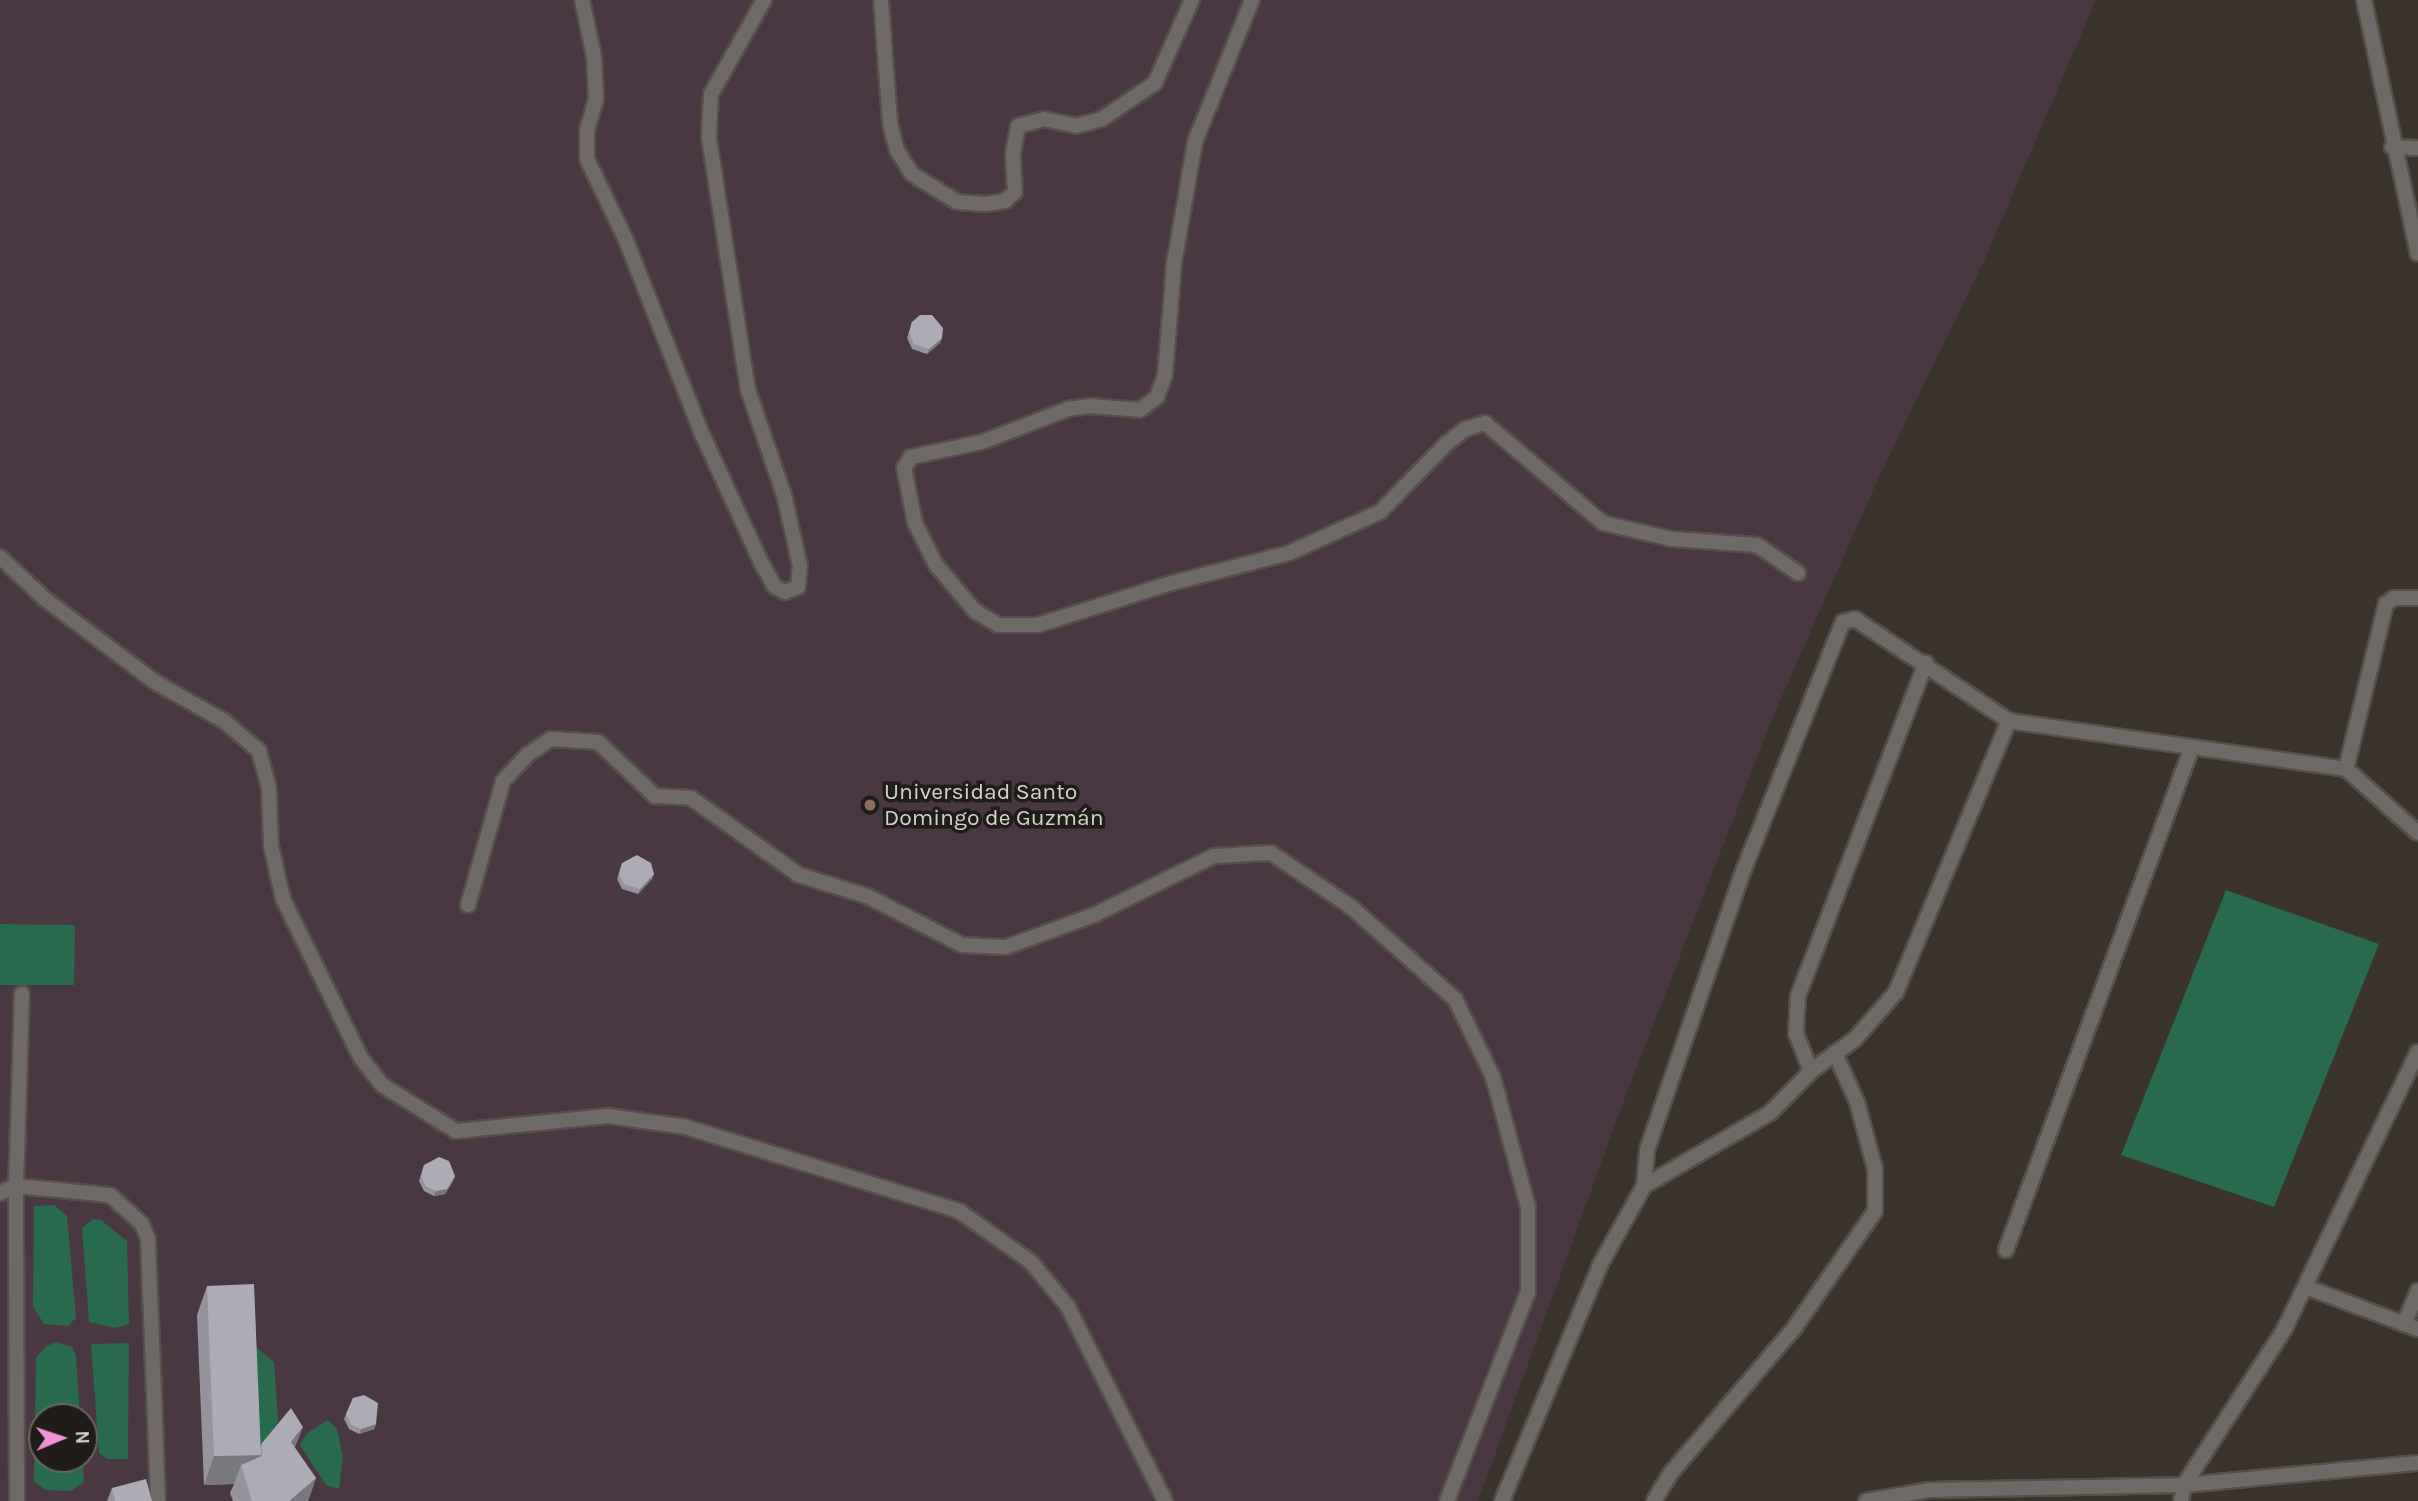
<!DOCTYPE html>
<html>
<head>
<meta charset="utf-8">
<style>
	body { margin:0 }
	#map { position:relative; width:2418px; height:1501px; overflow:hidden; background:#3a342c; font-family:Karla,sans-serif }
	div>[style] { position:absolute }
	.education>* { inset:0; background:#493741 }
	.green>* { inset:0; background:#276a4e }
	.roads { filter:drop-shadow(2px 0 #565049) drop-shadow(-2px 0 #565049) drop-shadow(0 2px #565049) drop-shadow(0 -2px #565049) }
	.pedestrian>* { height:14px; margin:-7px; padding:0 7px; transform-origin:7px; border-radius:7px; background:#6f6a68 }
	.minor>* { height:14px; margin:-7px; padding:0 7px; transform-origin:7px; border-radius:7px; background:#6f6a68 }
	.wall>* { inset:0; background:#95939d }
	.shaded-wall>* { inset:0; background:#79787f }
	.building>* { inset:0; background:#adabb6 }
	.dots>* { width:19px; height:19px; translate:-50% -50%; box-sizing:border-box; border:4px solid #1f1c19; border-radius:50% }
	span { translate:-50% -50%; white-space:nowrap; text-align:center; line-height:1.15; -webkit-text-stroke:7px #1f1c19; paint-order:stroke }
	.poi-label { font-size:23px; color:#d5d2cd }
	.left { translate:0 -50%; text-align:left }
	.north { position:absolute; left:28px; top:1403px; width:70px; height:70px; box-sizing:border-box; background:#1f1c19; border:2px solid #686561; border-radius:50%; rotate:88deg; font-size:19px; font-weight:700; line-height:28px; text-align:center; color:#d5d2cd }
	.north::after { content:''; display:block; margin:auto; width:24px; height:32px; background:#f391d6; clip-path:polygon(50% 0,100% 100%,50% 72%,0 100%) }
</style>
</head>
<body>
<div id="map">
	<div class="education">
		<div style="clip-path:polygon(evenodd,0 0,2096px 0,1984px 261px,1879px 477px,1772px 719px,1620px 1111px,1478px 1501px,0 1501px,0 0,42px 1417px,84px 1417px,84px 1459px,42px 1459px,42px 1417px)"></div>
	</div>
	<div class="green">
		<div style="clip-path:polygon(2226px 890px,2379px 944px,2274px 1207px,2121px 1155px)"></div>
		<div style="clip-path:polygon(0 924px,75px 925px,74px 985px,0 985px)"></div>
		<div style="clip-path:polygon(54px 1205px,67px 1216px,76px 1318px,68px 1326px,44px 1324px,33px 1307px,34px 1206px)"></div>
		<div style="clip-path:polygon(93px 1219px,101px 1220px,127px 1241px,129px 1324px,115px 1328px,89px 1322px,82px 1228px)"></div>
		<div style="clip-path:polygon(248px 1341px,274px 1362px,279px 1431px,254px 1462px)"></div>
		<div style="clip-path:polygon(57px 1342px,72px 1347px,76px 1355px,80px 1417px,42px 1417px,42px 1459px,82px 1459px,84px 1482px,71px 1491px,46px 1490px,34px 1482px,36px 1358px,46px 1346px)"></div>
		<div style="clip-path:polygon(129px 1343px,128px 1459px,107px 1459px,99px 1453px,91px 1344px)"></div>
		<div style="clip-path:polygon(328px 1420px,337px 1429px,343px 1458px,339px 1489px,326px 1485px,300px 1445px,307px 1433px)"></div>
	</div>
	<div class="roads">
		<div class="pedestrian">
			<div style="left:17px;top:1501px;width:315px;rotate:-90.2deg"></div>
			<div style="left:16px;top:1186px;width:192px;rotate:-88.2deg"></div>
		</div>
		<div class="minor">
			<div style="left:582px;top:0;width:58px;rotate:78.1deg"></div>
			<div style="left:594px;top:57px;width:42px;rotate:87.3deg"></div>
			<div style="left:596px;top:99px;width:33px;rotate:106deg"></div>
			<div style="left:587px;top:131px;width:28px;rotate:90deg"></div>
			<div style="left:587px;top:159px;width:90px;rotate:64.3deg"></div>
			<div style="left:626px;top:240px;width:211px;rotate:68.6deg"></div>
			<div style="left:703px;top:436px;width:141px;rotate:65.3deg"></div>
			<div style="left:762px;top:564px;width:25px;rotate:61deg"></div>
			<div style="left:774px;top:586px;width:13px;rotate:29deg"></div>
			<div style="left:785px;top:592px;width:14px;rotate:-21deg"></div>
			<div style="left:798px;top:587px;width:21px;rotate:-85deg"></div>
			<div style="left:800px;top:566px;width:73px;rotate:-102.7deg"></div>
			<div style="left:784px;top:495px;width:111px;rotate:-108.9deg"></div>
			<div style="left:748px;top:390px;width:255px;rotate:-98.8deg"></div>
			<div style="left:709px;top:138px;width:44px;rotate:-87.4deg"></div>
			<div style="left:711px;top:94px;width:108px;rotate:-60.6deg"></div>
			<div style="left:881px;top:0;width:124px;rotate:85.8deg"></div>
			<div style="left:890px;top:124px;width:27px;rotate:75deg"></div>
			<div style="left:897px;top:150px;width:28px;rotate:58deg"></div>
			<div style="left:912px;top:174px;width:53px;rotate:31.9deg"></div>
			<div style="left:957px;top:202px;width:29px;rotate:4deg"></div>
			<div style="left:986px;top:204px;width:19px;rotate:-9deg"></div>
			<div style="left:1005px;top:201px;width:13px;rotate:-42deg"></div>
			<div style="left:1015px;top:192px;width:38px;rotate:-93deg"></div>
			<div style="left:1013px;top:154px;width:28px;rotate:-80deg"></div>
			<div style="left:1018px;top:126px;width:27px;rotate:-15deg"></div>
			<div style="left:1044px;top:119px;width:33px;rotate:12deg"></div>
			<div style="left:1076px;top:126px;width:27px;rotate:-15deg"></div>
			<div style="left:1102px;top:119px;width:64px;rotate:-34.2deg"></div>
			<div style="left:1155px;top:83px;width:91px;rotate:-66deg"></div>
			<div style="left:1252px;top:0;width:153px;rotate:111.9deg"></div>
			<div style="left:1195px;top:142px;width:124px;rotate:99.8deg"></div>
			<div style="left:1174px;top:264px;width:111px;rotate:94.6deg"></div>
			<div style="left:1165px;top:375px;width:23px;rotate:110deg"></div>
			<div style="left:1157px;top:397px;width:21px;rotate:143deg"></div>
			<div style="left:1140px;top:410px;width:49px;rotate:-175.3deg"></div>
			<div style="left:1091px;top:406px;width:23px;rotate:173deg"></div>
			<div style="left:1068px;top:409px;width:92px;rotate:159deg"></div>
			<div style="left:982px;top:442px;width:73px;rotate:168.1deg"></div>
			<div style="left:911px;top:457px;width:13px;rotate:122deg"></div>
			<div style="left:904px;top:468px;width:56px;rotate:78.7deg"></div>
			<div style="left:915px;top:523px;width:47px;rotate:63.4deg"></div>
			<div style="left:936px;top:565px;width:60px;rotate:49.7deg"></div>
			<div style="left:975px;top:611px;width:27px;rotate:31deg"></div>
			<div style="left:998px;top:625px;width:40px"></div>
			<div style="left:1038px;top:625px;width:136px;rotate:-17.5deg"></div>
			<div style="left:1168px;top:584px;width:125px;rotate:-14.4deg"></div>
			<div style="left:1289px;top:553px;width:100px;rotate:-24.3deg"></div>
			<div style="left:1380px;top:512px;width:95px;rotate:-45.9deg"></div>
			<div style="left:1446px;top:444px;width:24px;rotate:-38deg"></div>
			<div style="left:1465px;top:429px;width:21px;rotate:-17deg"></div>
			<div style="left:1485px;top:423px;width:155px;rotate:40.3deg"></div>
			<div style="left:1603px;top:523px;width:71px;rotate:13.1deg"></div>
			<div style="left:1672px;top:539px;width:85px;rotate:4deg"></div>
			<div style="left:1757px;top:545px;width:50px;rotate:34.3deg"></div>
			<div style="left:2364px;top:0;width:259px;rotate:78deg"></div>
			<div style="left:2392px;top:147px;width:26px;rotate:2deg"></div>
			<div style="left:0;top:557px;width:62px;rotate:43deg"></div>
			<div style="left:45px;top:599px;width:138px;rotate:37deg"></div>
			<div style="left:155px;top:682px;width:79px;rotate:29.5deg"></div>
			<div style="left:224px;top:721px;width:46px;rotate:40.6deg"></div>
			<div style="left:259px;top:751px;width:38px;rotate:75deg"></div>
			<div style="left:269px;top:788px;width:58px;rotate:88deg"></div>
			<div style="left:271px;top:846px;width:54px;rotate:77.2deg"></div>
			<div style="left:283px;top:899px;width:177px;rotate:63.9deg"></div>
			<div style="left:361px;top:1058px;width:34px;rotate:52deg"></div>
			<div style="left:382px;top:1085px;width:87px;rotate:31.9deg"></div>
			<div style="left:456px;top:1131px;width:153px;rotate:-5.6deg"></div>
			<div style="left:608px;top:1116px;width:79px;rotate:8deg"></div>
			<div style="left:686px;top:1127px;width:286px;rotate:17.1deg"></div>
			<div style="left:959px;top:1211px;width:88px;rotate:35.3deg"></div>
			<div style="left:1031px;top:1262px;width:58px;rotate:50.6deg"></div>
			<div style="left:1068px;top:1307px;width:217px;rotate:63.4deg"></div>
			<div style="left:2346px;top:769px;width:170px;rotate:-76.4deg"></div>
			<div style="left:2386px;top:604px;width:10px;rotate:-37deg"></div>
			<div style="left:2394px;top:598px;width:24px"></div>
			<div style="left:468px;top:905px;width:129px;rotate:-74.2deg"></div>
			<div style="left:503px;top:781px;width:35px;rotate:-47deg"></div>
			<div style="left:527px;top:755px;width:29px;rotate:-34deg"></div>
			<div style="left:551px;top:739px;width:47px;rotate:3.7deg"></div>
			<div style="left:598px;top:742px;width:79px;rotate:43.5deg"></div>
			<div style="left:655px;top:796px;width:36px;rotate:3deg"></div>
			<div style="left:691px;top:798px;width:133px;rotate:35.5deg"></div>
			<div style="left:799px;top:875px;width:71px;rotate:17.2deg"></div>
			<div style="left:867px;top:896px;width:107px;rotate:27.3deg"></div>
			<div style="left:962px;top:945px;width:44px;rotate:2.6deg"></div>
			<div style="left:1006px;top:947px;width:94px;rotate:-20deg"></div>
			<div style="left:1094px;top:915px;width:134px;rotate:-26.2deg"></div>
			<div style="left:1214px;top:856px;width:57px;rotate:-3deg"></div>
			<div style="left:1271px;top:853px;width:97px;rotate:34deg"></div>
			<div style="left:1351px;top:907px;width:139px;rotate:41.5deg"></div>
			<div style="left:1455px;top:999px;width:87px;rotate:64deg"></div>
			<div style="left:1493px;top:1077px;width:135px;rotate:74.9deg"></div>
			<div style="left:1528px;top:1207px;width:85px;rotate:90deg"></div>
			<div style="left:1528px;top:1292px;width:224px;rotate:111.2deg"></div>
			<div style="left:1811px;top:1071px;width:40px;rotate:-112deg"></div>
			<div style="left:1796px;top:1034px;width:38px;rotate:-87deg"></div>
			<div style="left:1798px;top:996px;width:357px;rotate:-69deg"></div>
			<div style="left:1644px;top:1186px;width:36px;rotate:-85deg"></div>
			<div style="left:1647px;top:1150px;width:297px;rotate:-71deg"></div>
			<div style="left:1744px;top:869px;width:266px;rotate:-68.2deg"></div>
			<div style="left:1843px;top:622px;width:12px;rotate:-14deg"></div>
			<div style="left:1855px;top:619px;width:185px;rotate:33.5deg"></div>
			<div style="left:2009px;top:721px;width:340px;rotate:8.1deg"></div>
			<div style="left:2346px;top:769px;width:96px;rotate:41.6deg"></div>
			<div style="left:0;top:1193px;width:17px;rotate:-24deg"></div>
			<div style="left:16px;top:1186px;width:94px;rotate:5.5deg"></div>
			<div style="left:110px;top:1195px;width:43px;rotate:42.2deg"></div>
			<div style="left:142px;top:1224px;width:16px;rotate:68deg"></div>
			<div style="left:148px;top:1239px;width:262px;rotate:87.8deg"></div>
			<div style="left:2006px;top:1250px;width:536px;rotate:-69.71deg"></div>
			<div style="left:2306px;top:1287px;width:120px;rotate:20.6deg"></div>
			<div style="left:2404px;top:1324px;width:36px;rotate:-67deg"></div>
			<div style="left:1502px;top:1501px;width:256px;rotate:-67.4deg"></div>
			<div style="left:1600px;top:1265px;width:90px;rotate:-60.9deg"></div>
			<div style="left:1644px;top:1186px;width:146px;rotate:-30.1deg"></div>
			<div style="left:1770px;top:1113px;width:59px;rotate:-45.7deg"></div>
			<div style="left:1811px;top:1071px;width:54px;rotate:-36deg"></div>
			<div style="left:1855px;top:1039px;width:62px;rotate:-48.9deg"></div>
			<div style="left:1896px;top:992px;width:294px;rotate:-67.4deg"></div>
			<div style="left:1654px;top:1501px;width:31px;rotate:-59deg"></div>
			<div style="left:1670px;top:1474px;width:193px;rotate:-49.6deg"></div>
			<div style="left:1795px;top:1327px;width:141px;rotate:-55.4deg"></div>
			<div style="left:1875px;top:1211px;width:42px;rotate:-90deg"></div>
			<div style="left:1875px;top:1169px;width:69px;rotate:-105deg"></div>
			<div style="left:1857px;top:1102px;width:54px;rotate:-114.2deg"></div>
			<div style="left:1866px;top:1501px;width:65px;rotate:-9.8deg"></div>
			<div style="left:1930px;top:1490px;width:254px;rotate:-1.1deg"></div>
			<div style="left:2184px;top:1485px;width:235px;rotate:-5.4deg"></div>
			<div style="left:2181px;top:1501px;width:16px;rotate:-79deg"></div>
			<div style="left:2184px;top:1485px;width:187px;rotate:-57.2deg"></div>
			<div style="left:2285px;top:1328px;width:306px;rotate:-64.3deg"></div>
		</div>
	</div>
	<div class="wall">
		<div style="clip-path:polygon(912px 322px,942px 338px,940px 343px,927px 354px,912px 349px,907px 338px)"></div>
		<div style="clip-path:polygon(622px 863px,654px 874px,652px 879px,638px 894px,622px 889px,617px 879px)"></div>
		<div style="clip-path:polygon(424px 1165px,455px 1176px,453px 1181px,445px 1194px,434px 1196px,424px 1191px,419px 1181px)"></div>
		<div style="clip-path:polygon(207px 1286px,260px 1448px,262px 1443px,295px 1448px,316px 1478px,308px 1501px,233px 1501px,230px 1493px,234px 1484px,204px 1485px,197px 1315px)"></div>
		<div style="clip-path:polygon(353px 1398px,376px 1424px,374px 1429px,359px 1434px,349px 1429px,344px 1419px)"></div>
		<div style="clip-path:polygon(112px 1488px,152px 1501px,107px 1501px)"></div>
	</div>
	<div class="shaded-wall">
		<div style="clip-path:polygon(942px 338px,940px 343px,927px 354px,929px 349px)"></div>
		<div style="clip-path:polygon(654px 874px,652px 879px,638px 894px,640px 889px)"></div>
		<div style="clip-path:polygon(455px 1176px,453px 1181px,445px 1194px,434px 1196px,436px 1191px)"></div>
		<div style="clip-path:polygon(376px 1424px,374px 1429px,359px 1434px,361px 1429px)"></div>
		<div style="clip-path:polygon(303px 1427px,292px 1455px,291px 1442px)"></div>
		<div style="clip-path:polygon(261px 1455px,250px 1483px,241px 1465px,234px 1484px,204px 1485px,214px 1456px)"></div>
		<div style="clip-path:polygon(316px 1478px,308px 1501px,289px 1501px)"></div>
	</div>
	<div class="building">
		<div style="clip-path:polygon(920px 315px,932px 315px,943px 328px,942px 338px,929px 349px,914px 344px,909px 333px,912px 322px)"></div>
		<div style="clip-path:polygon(637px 855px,651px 863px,654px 874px,640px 889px,624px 884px,619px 874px,622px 863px)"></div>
		<div style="clip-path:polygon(439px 1157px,449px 1161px,455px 1176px,447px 1189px,436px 1191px,426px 1186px,421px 1176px,424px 1165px)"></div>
		<div style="clip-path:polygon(254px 1284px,261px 1455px,214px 1456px,207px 1286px)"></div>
		<div style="clip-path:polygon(364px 1395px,378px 1403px,376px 1424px,361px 1429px,351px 1424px,346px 1414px,353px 1398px)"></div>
		<div style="clip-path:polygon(291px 1408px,303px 1427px,291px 1442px,316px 1478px,289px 1501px,252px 1501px,241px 1465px,262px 1456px,262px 1443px)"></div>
		<div style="clip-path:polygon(146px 1479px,152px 1501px,115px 1501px,112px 1488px)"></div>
	</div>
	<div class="dots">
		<div style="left:870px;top:805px;background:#8d6e63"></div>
	</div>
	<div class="poi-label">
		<span class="left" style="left:884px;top:805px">Universidad Santo<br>Domingo de Guzmán</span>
	</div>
	<div class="north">N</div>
</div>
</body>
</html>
